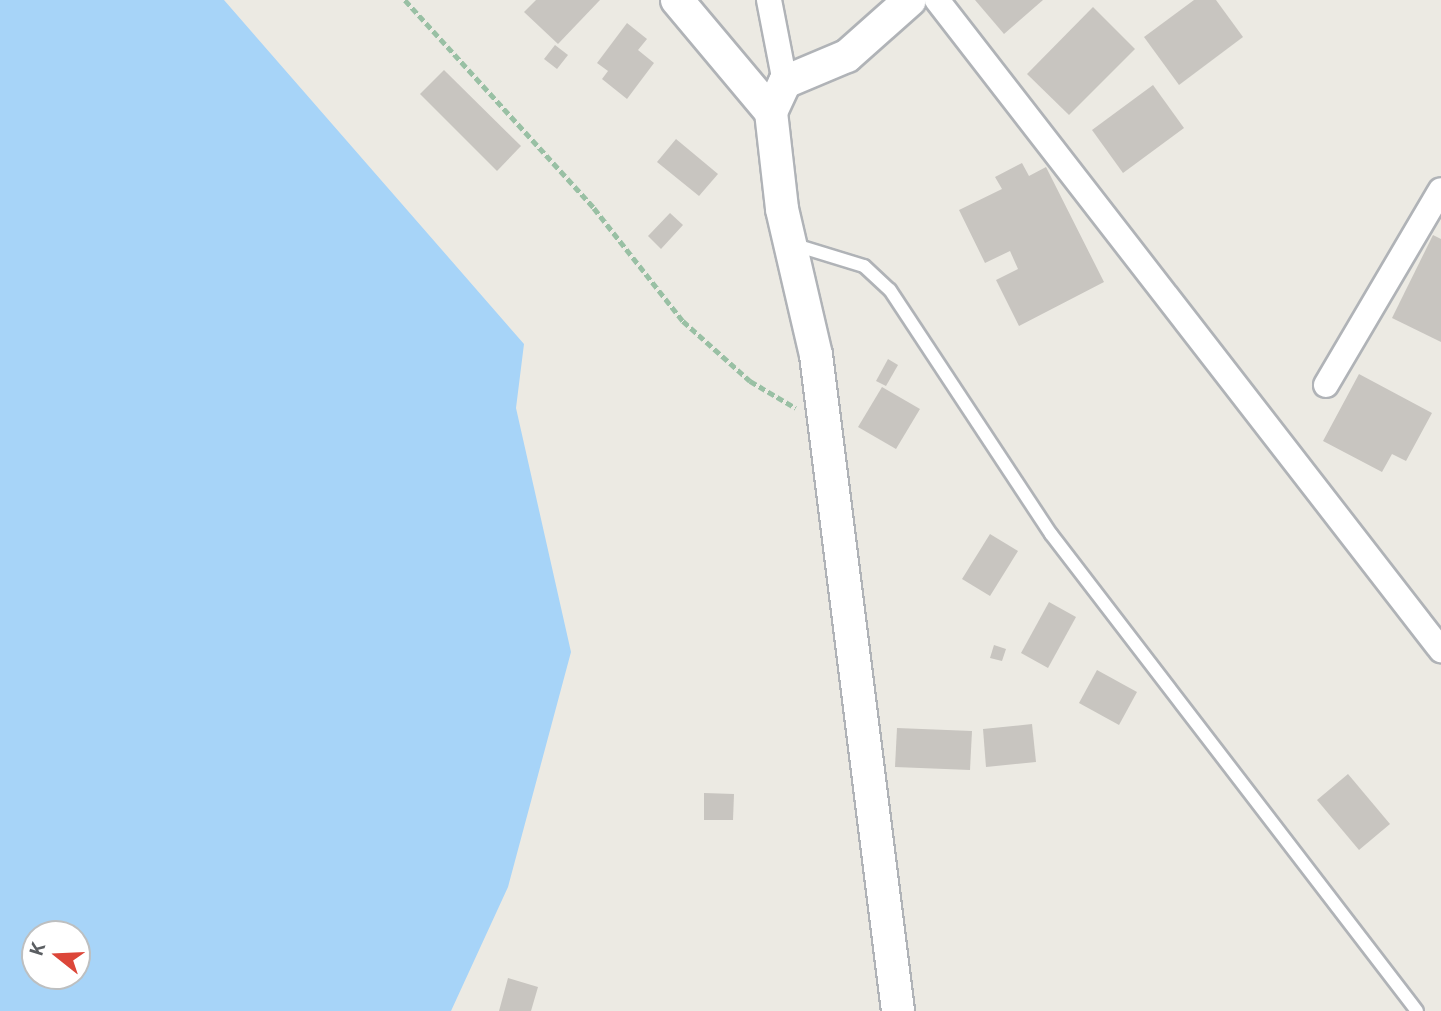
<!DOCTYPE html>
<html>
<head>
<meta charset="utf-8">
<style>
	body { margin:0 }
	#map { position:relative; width:1441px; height:1011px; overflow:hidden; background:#eceae3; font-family:Roboto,sans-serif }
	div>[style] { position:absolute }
	.water>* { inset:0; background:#a7d4f8 }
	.building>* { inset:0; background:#c8c5c0 }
	.path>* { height:4.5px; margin-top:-2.25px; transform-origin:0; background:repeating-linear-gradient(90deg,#99c0a4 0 7px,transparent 0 10.5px) }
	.roads { filter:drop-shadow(2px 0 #b0b3b7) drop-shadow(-2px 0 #b0b3b7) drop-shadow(0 2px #b0b3b7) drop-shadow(0 -2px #b0b3b7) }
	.service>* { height:12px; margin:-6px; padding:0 6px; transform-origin:6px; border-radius:6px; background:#fff }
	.minor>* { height:24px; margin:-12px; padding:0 12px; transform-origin:12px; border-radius:12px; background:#fff }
	.tertiary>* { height:32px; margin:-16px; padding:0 16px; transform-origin:16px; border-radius:16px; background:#fff }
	span { translate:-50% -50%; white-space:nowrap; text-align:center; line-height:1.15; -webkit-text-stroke:5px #fff; paint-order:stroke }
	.north { position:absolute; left:21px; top:920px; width:70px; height:70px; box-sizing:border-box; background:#fff; border:2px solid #bdbfc0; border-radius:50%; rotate:288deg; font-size:19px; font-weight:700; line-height:28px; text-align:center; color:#5b5e62 }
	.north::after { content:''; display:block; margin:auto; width:24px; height:32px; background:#dc4639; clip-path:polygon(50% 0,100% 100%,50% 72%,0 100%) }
</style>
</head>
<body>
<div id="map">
	<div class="water">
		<div style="clip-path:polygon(evenodd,0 0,224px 0,524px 344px,516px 408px,571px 652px,508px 887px,451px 1011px,0 1011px,0 0,35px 934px,77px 934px,77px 976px,35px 976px,35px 934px)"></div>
	</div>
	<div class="building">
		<div style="clip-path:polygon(536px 0,600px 0,558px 44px,524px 12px)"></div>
		<div style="clip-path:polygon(975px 0,1043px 0,1004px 34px)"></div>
		<div style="clip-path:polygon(1194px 0,1216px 0,1243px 37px,1179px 85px,1144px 37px)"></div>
		<div style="clip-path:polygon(1093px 7px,1135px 49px,1069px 115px,1027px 74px)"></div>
		<div style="clip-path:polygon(627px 23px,647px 39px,638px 50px,654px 63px,627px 99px,602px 79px,608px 71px,597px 63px)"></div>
		<div style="clip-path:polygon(555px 45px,568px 55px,557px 69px,544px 59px)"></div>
		<div style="clip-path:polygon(444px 70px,521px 146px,497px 171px,420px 94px)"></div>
		<div style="clip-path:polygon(1153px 85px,1184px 128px,1123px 173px,1092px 130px)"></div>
		<div style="clip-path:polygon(676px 139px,718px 174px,699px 196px,657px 162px)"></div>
		<div style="clip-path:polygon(1022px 163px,1029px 176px,1046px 167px,1104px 282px,1019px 326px,996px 280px,1018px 269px,1010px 251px,985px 263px,959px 210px,1002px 189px,995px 177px)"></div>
		<div style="clip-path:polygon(670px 213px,683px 225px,661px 249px,648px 236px)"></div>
		<div style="clip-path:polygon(1433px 235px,1441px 239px,1441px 342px,1392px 318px)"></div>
		<div style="clip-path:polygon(888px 359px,898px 365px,886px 386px,876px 381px)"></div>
		<div style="clip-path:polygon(1359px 374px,1432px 413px,1406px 461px,1392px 454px,1382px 472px,1323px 441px)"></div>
		<div style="clip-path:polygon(882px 387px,920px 409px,896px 449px,858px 427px)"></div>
		<div style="clip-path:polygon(990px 534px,1018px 551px,990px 596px,962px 579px)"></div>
		<div style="clip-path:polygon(1049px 602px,1076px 617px,1048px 668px,1021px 653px)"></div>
		<div style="clip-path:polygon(994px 645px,1006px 649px,1002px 661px,990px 658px)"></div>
		<div style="clip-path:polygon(1097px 670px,1137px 692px,1119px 725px,1079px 703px)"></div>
		<div style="clip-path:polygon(1032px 724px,1036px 762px,986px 767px,983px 729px)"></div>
		<div style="clip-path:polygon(897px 728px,972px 731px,970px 770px,895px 767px)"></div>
		<div style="clip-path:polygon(1348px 774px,1390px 824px,1359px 850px,1317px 800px)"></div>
		<div style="clip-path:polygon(704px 793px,734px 794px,733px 820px,704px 820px)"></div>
		<div style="clip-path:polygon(508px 978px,538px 987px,531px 1011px,499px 1011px)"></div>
	</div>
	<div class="path">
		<div style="left:405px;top:0;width:281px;rotate:47.7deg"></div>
		<div style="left:594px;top:208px;width:144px;rotate:51.8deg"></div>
		<div style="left:683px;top:321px;width:90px;rotate:41.8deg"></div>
		<div style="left:750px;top:381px;width:53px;rotate:30.4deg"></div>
	</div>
	<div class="roads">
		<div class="service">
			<div style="left:792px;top:244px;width:75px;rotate:17deg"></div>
			<div style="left:864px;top:266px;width:35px;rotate:43deg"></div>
			<div style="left:890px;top:290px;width:292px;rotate:56.6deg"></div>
			<div style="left:1051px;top:534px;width:601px;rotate:52.5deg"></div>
		</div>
		<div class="minor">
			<div style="left:769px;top:0;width:84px;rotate:79deg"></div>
			<div style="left:937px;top:0;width:823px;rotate:52.21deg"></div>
			<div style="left:1326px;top:385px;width:226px;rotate:-59.5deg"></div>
		</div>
		<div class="tertiary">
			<div style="left:677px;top:0;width:146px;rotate:50deg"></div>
			<div style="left:771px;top:112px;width:98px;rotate:83.5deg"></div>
			<div style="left:782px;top:209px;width:150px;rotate:76.9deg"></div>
			<div style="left:816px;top:355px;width:661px;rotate:82.87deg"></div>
			<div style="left:771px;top:112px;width:33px;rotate:-65deg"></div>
			<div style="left:785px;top:82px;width:67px;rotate:-22.8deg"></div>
			<div style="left:847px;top:56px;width:84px;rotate:-41.6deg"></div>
		</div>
	</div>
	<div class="north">K</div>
</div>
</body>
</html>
